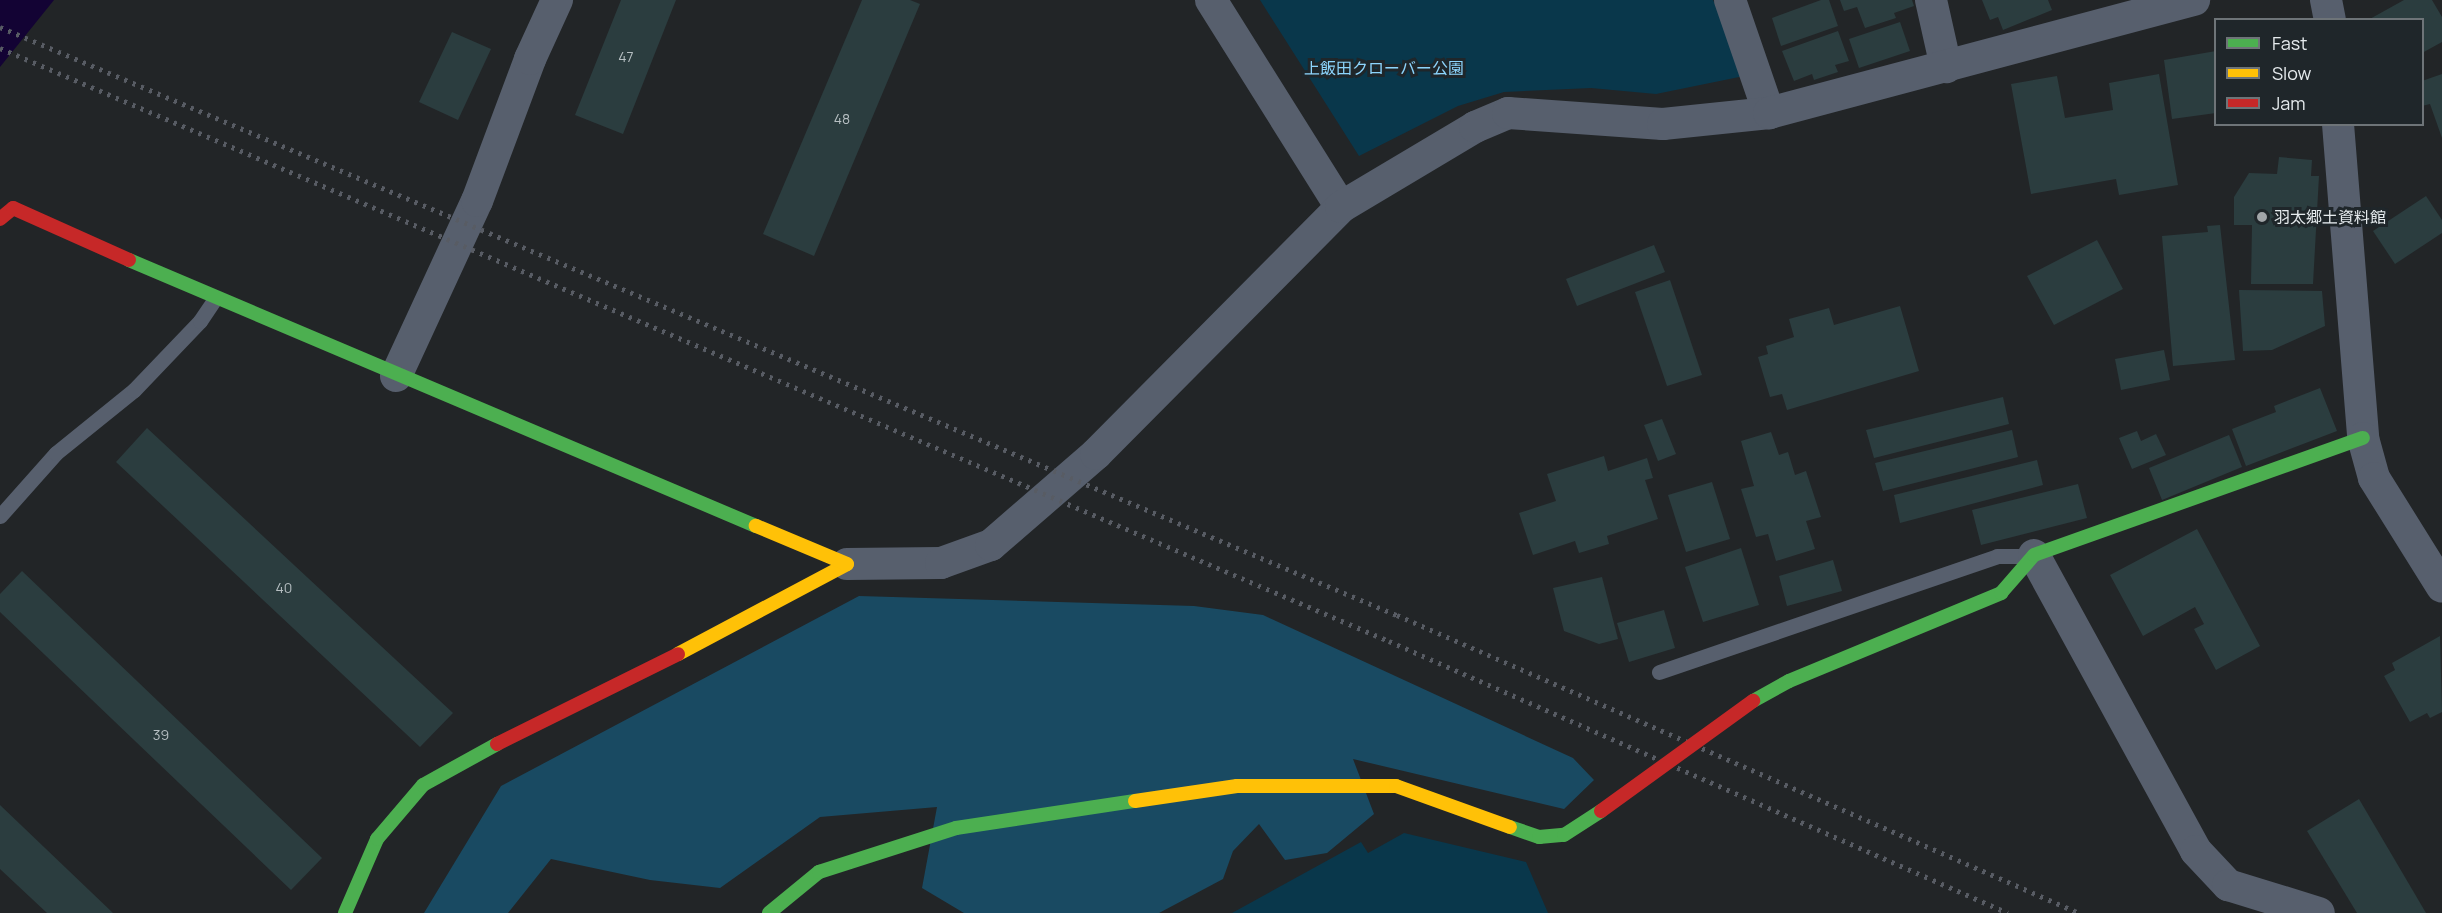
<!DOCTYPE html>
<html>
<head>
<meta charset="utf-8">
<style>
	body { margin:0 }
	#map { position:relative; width:2442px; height:913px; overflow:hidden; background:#222527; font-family:Manrope,"Noto Sans JP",sans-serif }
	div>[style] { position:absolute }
	.green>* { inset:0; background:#09374b }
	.forest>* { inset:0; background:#194a62 }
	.water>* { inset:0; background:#130334 }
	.building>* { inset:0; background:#2b3d3f }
	.lane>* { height:15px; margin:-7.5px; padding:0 7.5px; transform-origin:7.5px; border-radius:7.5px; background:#575f6d }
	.street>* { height:32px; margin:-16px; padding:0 16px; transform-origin:16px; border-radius:16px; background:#575f6d }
	.fast>* { height:14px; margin:-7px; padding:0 7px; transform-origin:7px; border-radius:7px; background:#4caf50 }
	.slow>* { height:14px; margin:-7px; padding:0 7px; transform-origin:7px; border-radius:7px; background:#ffc107 }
	.jam>* { height:14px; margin:-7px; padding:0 7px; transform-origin:7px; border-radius:7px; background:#c62828 }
	.rail>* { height:4.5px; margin-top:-2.25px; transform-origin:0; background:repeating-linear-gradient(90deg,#585c64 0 3px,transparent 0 9px) }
	.jam-bridge>* { height:14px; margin:-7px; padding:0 7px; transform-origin:7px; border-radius:7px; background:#c62828 }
	.dots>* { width:16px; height:16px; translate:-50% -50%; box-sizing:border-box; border:3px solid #1f262a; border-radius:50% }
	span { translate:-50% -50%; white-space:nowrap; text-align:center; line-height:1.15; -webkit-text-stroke:6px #1f262a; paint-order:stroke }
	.number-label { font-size:14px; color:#b6bfc2 }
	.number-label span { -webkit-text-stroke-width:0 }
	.park-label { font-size:16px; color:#8cd4fc }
	.poi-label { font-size:16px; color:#e5eaed }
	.left { translate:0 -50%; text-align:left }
	.legend { position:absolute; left:2214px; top:18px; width:210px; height:108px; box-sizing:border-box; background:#1f262a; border:2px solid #6e7478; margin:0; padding:8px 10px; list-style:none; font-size:18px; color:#e5eaed }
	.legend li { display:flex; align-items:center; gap:12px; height:30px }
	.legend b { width:30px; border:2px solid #6e7478 }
</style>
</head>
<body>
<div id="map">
	<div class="green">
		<div style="clip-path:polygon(1260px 0,1713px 0,1749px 75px,1656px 94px,1591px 88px,1504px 92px,1458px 106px,1359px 156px)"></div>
		<div style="clip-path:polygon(1404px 833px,1526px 862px,1548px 913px,1232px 913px,1361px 842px,1368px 853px)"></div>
	</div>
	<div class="forest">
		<div style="clip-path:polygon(859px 596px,1194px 606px,1263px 615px,1573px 758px,1594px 780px,1564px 809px,1353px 759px,1374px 814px,1327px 853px,1285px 860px,1259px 824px,1233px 851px,1223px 879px,1159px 913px,964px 913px,922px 888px,937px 807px,820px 817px,720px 888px,650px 880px,551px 859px,508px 913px,424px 913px,501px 786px)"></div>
	</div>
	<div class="water">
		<div style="clip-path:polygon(0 0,54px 0,0 67px)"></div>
	</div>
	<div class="building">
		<div style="clip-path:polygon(621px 0,676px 0,623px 134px,575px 115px)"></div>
		<div style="clip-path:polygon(862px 0,910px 0,920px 4px,814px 256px,763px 234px)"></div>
		<div style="clip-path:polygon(1821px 0,1829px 0,1838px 26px,1781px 46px,1772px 18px)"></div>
		<div style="clip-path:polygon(1840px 0,1912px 0,1914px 6px,1894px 13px,1896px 18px,1865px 28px,1857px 7px,1844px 11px)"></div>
		<div style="clip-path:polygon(1982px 0,2048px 0,2052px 10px,2003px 30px,1998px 17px,1990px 20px)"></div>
		<div style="clip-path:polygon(2404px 0,2432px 0,2442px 17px,2442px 42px,2422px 53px,2422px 20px,2368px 20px)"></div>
		<div style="clip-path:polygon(1900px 22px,1910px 51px,1859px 68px,1849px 39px)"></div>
		<div style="clip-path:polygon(1838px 31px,1849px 61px,1835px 65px,1838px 72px,1814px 80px,1812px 74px,1794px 81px,1782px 51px)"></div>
		<div style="clip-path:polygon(452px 32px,491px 49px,458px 120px,419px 102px)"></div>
		<div style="clip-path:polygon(2216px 51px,2216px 113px,2172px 119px,2164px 60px)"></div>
		<div style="clip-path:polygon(2159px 74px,2178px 185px,2119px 195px,2116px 179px,2031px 194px,2011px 84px,2057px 76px,2065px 118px,2113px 110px,2109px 83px)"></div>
		<div style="clip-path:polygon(2442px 74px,2442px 138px,2430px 104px,2422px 106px,2422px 81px)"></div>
		<div style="clip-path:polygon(2279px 157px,2312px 160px,2311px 176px,2319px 176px,2313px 284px,2251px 284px,2252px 225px,2234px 225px,2234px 197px,2249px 173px,2277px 174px)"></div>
		<div style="clip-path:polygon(2426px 196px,2442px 220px,2442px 233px,2395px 264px,2373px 231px)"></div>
		<div style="clip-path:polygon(2220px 225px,2235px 360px,2173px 366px,2162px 236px,2208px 232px,2207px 226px)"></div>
		<div style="clip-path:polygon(2097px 240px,2123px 289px,2054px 325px,2027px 276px)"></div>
		<div style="clip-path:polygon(1654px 245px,1665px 272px,1577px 306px,1566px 279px)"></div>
		<div style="clip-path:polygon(1670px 280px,1702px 375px,1667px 386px,1635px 292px)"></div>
		<div style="clip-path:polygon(2239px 290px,2322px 291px,2325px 326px,2272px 350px,2243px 351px)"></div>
		<div style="clip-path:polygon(1900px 306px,1919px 371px,1787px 410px,1782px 394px,1770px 397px,1758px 357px,1768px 354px,1766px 346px,1794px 337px,1789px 319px,1829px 308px,1834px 325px)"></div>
		<div style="clip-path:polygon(2164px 350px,2170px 380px,2121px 390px,2115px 359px)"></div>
		<div style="clip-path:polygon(2320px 388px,2337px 431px,2246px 466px,2232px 429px,2276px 412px,2274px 406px)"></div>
		<div style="clip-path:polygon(2003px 397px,2009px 424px,1874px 458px,1866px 430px)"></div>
		<div style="clip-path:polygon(1662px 419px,1676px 454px,1658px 461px,1644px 425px)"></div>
		<div style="clip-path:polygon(147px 428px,453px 713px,420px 747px,116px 462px)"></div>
		<div style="clip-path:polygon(2012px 430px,2018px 457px,1883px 491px,1875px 463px)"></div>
		<div style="clip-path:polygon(2137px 431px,2141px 441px,2156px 434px,2166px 455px,2132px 469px,2119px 438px)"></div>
		<div style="clip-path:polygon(1771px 432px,1779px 455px,1788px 452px,1795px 475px,1806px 471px,1821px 517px,1806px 521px,1815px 549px,1776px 561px,1768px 534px,1756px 537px,1741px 489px,1754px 486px,1741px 441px)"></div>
		<div style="clip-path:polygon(2229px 435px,2242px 467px,2162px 500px,2149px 468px)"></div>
		<div style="clip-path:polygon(1604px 456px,1608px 471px,1647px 458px,1653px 478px,1645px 480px,1658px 519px,1607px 536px,1609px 544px,1579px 553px,1575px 541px,1533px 555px,1519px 513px,1556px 501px,1547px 474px)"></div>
		<div style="clip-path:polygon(2037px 460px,2043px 485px,1900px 523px,1894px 495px)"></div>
		<div style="clip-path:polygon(1712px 482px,1730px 539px,1686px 552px,1668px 495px)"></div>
		<div style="clip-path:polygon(2078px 484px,2087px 518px,1981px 545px,1972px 510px)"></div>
		<div style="clip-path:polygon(2197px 529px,2260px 646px,2216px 670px,2194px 629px,2204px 624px,2195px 607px,2143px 636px,2110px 575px)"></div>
		<div style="clip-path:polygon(1741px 548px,1759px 605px,1703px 622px,1685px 567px)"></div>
		<div style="clip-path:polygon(1833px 560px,1842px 591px,1787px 606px,1779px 576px)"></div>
		<div style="clip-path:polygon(22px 571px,322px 858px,291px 890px,0 612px,0 594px)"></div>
		<div style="clip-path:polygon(1602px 577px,1618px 639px,1599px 644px,1564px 631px,1553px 588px)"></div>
		<div style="clip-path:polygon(1664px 610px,1675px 648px,1629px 662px,1617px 623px)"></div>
		<div style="clip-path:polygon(2440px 636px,2442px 712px,2430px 718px,2427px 713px,2410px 722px,2384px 676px,2395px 670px,2392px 663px)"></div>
		<div style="clip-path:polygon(2359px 799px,2426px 913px,2357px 913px,2307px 831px)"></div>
		<div style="clip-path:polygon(0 805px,113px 913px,47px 913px,0 869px)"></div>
	</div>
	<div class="lane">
		<div style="left:0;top:516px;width:84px;rotate:-48.4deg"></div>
		<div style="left:56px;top:453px;width:100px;rotate:-38.9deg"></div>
		<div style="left:134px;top:390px;width:95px;rotate:-46.3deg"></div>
		<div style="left:200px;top:321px;width:27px;rotate:-56deg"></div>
		<div style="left:1659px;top:672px;width:357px;rotate:-18.9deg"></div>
		<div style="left:1997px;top:556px;width:35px"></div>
	</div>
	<div class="street">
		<div style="left:1211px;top:0;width:244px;rotate:57.9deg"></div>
		<div style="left:1730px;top:0;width:120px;rotate:71deg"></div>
		<div style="left:1931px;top:0;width:69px;rotate:77.4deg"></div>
		<div style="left:2326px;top:0;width:20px;rotate:79deg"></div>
		<div style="left:2338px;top:124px;width:315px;rotate:85.4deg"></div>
		<div style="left:2363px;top:438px;width:41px;rotate:74.6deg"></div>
		<div style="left:2374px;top:478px;width:128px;rotate:58deg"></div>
		<div style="left:396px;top:376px;width:193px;rotate:-65.2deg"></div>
		<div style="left:477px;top:201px;width:152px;rotate:-69.5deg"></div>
		<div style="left:530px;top:59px;width:65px;rotate:-65.4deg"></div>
		<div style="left:2034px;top:555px;width:337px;rotate:61.3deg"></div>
		<div style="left:2196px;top:851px;width:47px;rotate:46.7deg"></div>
		<div style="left:2228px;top:885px;width:95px;rotate:17.1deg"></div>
		<div style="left:847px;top:564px;width:94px;rotate:-0.6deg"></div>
		<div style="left:941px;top:563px;width:53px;rotate:-19.8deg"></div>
		<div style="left:991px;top:545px;width:139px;rotate:-40.9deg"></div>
		<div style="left:1096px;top:454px;width:348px;rotate:-45.2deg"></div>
		<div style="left:1341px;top:207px;width:156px;rotate:-30.8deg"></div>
		<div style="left:1475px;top:127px;width:36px;rotate:-23deg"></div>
		<div style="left:1508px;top:113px;width:155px;rotate:4.1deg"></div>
		<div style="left:1663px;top:124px;width:107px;rotate:-5.9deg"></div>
		<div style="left:1769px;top:113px;width:440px;rotate:-14.9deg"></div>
	</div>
	<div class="fast">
		<div style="left:129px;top:260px;width:681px;rotate:22.99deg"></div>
		<div style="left:1753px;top:701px;width:41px;rotate:-29.1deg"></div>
		<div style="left:1789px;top:681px;width:230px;rotate:-22.5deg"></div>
		<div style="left:2001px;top:593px;width:50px;rotate:-49deg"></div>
		<div style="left:2034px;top:555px;width:349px;rotate:-19.6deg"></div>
		<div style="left:1510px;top:827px;width:31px;rotate:19deg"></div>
		<div style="left:1539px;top:837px;width:25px;rotate:-5deg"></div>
		<div style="left:1564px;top:835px;width:44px;rotate:-33deg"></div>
		<div style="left:345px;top:913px;width:81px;rotate:-66.6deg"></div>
		<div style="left:377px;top:839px;width:71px;rotate:-49.6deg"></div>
		<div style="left:423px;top:785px;width:85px;rotate:-29deg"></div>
		<div style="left:769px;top:913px;width:65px;rotate:-39.4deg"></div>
		<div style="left:819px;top:872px;width:144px;rotate:-17.8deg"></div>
		<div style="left:956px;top:828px;width:181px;rotate:-8.6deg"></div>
	</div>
	<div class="slow">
		<div style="left:678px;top:654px;width:191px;rotate:-28deg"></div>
		<div style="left:847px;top:564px;width:99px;rotate:-157.3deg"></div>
		<div style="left:1135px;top:801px;width:103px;rotate:-8.4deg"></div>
		<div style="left:1237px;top:786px;width:159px"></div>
		<div style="left:1396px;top:786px;width:121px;rotate:19.8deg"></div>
	</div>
	<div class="jam">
		<div style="left:0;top:219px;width:17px;rotate:-40deg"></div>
		<div style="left:13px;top:208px;width:127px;rotate:24.1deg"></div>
		<div style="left:497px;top:744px;width:202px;rotate:-26.4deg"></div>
	</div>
	<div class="rail">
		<div style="left:0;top:27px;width:1516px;rotate:22.83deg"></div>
		<div style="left:1397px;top:615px;width:744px;rotate:23.6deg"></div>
		<div style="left:0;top:48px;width:1510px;rotate:23.12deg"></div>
		<div style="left:1389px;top:641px;width:676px;rotate:23.72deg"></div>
	</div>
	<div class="jam-bridge">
		<div style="left:1601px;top:811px;width:188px;rotate:-35.9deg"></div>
	</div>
	<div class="dots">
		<div style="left:2262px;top:217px;background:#a1a5a8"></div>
	</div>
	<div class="number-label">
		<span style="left:626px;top:57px">47</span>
		<span style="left:842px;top:119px">48</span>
		<span style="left:284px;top:588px">40</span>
		<span style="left:161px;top:735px">39</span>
	</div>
	<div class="park-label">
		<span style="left:1384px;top:68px">上飯田クローバー公園</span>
	</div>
	<div class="poi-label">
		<span class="left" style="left:2274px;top:217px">羽太郷土資料館</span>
	</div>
	<ul class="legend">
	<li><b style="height:8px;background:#4caf50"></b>Fast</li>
	<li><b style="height:8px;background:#ffc107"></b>Slow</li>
	<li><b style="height:8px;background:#c62828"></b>Jam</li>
	</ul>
</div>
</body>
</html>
